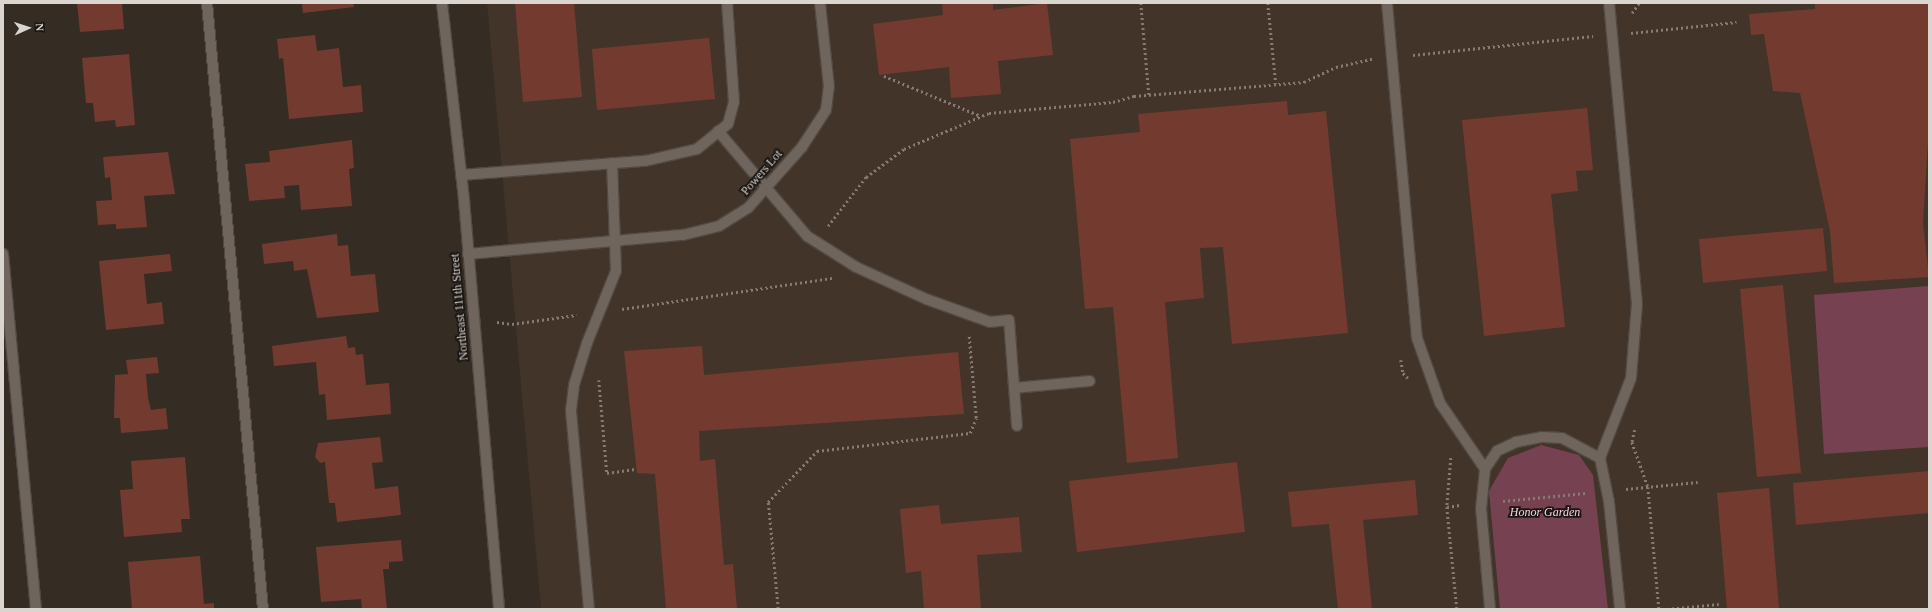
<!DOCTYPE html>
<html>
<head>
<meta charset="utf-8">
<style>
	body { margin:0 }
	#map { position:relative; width:1932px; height:612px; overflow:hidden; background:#352c24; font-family:"Times New Roman",serif }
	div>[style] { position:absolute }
	.built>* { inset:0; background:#423428 }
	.green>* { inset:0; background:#764251 }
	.building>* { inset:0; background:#733b2f }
	.path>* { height:2.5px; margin-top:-1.25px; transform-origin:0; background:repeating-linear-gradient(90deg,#837b74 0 2px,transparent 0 5px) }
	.roads { filter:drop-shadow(1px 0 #514a44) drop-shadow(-1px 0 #514a44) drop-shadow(0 1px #514a44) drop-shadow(0 -1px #514a44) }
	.lane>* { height:10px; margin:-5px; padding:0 5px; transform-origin:5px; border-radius:5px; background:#6f655c }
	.street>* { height:10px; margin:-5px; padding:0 5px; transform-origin:5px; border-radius:5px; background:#6f655c }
	.secondary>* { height:10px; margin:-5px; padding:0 5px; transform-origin:5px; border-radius:5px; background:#6f655c }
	span { translate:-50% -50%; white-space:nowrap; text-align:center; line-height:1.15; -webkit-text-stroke:3.5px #191512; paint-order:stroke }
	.street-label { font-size:12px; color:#dbd5d0 }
	.park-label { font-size:12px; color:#fad4dd; font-style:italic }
	.frame { position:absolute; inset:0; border:4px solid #dbd5d0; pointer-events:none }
	.north { position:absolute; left:8px; top:8px; width:40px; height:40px; -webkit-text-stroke:3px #191512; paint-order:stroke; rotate:87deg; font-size:11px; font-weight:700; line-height:16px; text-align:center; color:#dbd5d0 }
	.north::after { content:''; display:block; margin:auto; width:14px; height:18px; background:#dbd5d0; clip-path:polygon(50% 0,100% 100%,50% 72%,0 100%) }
</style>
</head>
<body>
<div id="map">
	<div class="built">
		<div style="clip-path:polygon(487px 3px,1929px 3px,1929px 609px,541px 609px)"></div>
	</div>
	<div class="green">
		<div style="clip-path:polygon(1929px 286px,1929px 447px,1824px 454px,1814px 295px)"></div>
		<div style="clip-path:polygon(1541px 445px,1579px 455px,1593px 475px,1608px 609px,1500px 609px,1489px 491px,1508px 458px)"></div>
	</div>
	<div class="building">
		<div style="clip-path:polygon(77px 3px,122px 3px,124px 29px,80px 32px)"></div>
		<div style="clip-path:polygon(302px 3px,353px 3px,354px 7px,303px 13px)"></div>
		<div style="clip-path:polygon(515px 3px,574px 3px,582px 97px,523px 102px)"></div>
		<div style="clip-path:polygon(942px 3px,993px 3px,993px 10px,1047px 3px,1053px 55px,998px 61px,1001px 94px,951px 98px,949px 67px,879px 75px,873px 24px,943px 15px)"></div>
		<div style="clip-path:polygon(1815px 3px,1929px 3px,1929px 125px,1923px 223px,1929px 277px,1834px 283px,1830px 231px,1800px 93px,1773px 91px,1764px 34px,1751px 35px,1749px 14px,1815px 9px)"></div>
		<div style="clip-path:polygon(315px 35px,317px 51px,339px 48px,343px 87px,361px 85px,363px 112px,289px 119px,283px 58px,279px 59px,277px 39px)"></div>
		<div style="clip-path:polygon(709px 38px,715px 99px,597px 110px,592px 49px)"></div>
		<div style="clip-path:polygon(129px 54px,135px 125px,116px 127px,115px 120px,95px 122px,93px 103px,86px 103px,82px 58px)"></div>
		<div style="clip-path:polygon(1287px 101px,1288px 115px,1326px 111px,1348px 333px,1232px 344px,1223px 247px,1200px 248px,1204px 298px,1165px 302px,1178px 458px,1127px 463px,1113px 307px,1085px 309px,1070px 139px,1140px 132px,1138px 114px)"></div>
		<div style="clip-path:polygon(1587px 108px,1593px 170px,1576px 171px,1578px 191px,1551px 194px,1565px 327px,1484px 336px,1462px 120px)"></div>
		<div style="clip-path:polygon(352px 140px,354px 168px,349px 169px,352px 206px,301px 210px,299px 185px,284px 186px,285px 198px,249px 201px,245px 164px,270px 162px,269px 151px)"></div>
		<div style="clip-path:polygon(168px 152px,175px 194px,144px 196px,147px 227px,116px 229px,116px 224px,98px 225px,96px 201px,112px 200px,110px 177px,105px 178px,103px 157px)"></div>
		<div style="clip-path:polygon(1823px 228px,1827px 271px,1703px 283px,1699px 239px)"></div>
		<div style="clip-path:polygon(337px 234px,338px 246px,348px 245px,351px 276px,375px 274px,379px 312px,317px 318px,307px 269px,294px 271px,293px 261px,264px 264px,262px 244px)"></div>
		<div style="clip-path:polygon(170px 254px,172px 271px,144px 274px,147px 304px,162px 302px,164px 324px,106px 330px,99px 261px)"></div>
		<div style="clip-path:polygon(1783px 285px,1801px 473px,1757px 477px,1740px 289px)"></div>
		<div style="clip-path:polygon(346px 336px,348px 348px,355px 347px,356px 355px,363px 354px,366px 385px,389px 383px,391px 414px,327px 420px,325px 394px,319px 395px,316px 362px,274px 366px,272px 346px)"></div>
		<div style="clip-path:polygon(702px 346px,704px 375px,958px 352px,964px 414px,699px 431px,700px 461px,715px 459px,724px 565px,733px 564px,737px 609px,666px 609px,655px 474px,637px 473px,624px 351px)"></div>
		<div style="clip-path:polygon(157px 357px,159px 373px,146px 374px,148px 398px,151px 410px,166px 408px,168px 429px,121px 433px,120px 418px,114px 418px,115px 375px,128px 374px,126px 360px)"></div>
		<div style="clip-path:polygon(380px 437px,383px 462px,372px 463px,375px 489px,398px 486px,401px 515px,337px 522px,335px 503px,329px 503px,325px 462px,320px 463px,315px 457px,318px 443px)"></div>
		<div style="clip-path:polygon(185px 457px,190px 519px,181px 519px,182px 532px,124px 537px,120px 490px,133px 489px,131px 461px)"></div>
		<div style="clip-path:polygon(1237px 462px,1245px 532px,1077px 552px,1069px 481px)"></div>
		<div style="clip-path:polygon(1929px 471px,1929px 513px,1796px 525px,1793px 483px)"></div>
		<div style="clip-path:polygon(1415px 480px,1418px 515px,1363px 520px,1372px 609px,1338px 609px,1329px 524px,1292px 527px,1288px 492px)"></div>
		<div style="clip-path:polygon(1769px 488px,1779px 609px,1727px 609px,1717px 493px)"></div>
		<div style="clip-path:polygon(939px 505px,941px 524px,1019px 517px,1022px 552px,977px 555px,981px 609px,924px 609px,921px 571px,906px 573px,900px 509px)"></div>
		<div style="clip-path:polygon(401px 540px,403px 561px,389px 562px,389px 569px,383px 569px,387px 609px,362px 609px,361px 599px,321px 602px,316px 547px)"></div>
		<div style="clip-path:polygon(200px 556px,204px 604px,214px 603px,214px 609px,132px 609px,128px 562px)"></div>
	</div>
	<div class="path">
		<div style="left:1141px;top:3px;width:92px;rotate:85deg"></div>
		<div style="left:1268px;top:3px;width:81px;rotate:84.4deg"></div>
		<div style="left:1632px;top:13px;width:12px;rotate:-55deg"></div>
		<div style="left:1631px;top:33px;width:106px;rotate:-6deg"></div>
		<div style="left:1413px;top:55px;width:181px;rotate:-6deg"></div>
		<div style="left:884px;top:76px;width:105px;rotate:22.4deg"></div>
		<div style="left:828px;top:226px;width:62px;rotate:-52.2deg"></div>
		<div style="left:866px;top:177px;width:47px;rotate:-36.4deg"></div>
		<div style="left:904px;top:149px;width:92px;rotate:-23deg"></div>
		<div style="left:989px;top:113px;width:124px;rotate:-5.1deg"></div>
		<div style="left:1113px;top:102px;width:22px;rotate:-16deg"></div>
		<div style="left:1134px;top:96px;width:171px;rotate:-4.7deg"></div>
		<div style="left:1304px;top:82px;width:35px;rotate:-25deg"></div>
		<div style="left:1336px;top:67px;width:37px;rotate:-13deg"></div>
		<div style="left:622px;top:309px;width:213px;rotate:-8.4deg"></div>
		<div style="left:497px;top:322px;width:15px;rotate:8deg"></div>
		<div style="left:512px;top:324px;width:65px;rotate:-8deg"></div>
		<div style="left:1401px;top:360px;width:13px;rotate:81deg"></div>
		<div style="left:1403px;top:373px;width:7px;rotate:45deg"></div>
		<div style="left:599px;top:380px;width:93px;rotate:85.1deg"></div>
		<div style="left:607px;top:473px;width:30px;rotate:-8deg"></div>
		<div style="left:1635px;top:430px;width:12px;rotate:104deg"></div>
		<div style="left:1632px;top:442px;width:48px;rotate:70.4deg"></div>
		<div style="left:1648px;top:487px;width:122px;rotate:84.8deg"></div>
		<div style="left:1451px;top:458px;width:49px;rotate:94.7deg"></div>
		<div style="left:1447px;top:507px;width:102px;rotate:84.4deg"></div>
		<div style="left:1626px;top:489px;width:72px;rotate:-5.6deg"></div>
		<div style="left:1503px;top:501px;width:83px;rotate:-5.5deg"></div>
		<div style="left:1447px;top:507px;width:13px;rotate:-9deg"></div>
		<div style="left:778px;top:609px;width:107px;rotate:-95.3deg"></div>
		<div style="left:768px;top:502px;width:71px;rotate:-46.1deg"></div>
		<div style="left:817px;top:451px;width:154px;rotate:-6.7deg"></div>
		<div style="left:970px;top:433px;width:16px;rotate:-68deg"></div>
		<div style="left:976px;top:418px;width:82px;rotate:-94.9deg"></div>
		<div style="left:1667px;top:609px;width:52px;rotate:-5.5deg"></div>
	</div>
	<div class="roads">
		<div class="lane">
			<div style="left:207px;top:3px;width:609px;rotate:84.72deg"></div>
			<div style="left:1387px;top:3px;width:336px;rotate:84.9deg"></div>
			<div style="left:1417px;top:338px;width:69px;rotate:70.5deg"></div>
			<div style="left:1440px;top:403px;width:80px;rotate:55.7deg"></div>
			<div style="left:718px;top:131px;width:138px;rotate:49.7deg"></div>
			<div style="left:807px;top:236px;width:58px;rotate:32.3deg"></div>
			<div style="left:856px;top:267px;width:77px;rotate:24.6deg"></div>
			<div style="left:926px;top:299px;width:68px;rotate:19.8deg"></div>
			<div style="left:990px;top:322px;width:19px;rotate:-6deg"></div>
			<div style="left:1009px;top:320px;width:106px;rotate:85.7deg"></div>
			<div style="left:461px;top:175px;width:185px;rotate:-4.4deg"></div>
			<div style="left:645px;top:161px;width:53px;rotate:-13deg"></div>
			<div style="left:697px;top:149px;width:40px;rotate:-39deg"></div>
			<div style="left:728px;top:124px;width:23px;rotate:-75deg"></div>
			<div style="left:734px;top:102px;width:99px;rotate:-94deg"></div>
			<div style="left:468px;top:254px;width:216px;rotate:-5.1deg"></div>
			<div style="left:683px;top:235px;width:37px;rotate:-14deg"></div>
			<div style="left:719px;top:226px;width:34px;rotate:-32deg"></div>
			<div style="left:748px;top:208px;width:81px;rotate:-48.5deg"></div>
			<div style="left:802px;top:147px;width:44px;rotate:-57deg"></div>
			<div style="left:826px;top:110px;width:23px;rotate:-83deg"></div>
			<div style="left:829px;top:87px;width:84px;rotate:-96.1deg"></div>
			<div style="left:1014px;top:388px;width:76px;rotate:-5.3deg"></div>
			<div style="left:1600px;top:458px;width:86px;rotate:-68.8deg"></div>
			<div style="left:1631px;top:378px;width:74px;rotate:-85.4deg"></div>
			<div style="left:1637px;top:304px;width:302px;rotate:-95.3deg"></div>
			<div style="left:589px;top:609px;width:200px;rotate:-95.2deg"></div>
			<div style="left:571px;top:410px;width:25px;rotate:-83deg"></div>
			<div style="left:574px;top:385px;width:44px;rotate:-72.8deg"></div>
			<div style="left:587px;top:343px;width:78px;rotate:-68.1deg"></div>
			<div style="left:616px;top:271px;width:108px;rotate:-92.1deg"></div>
			<div style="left:1490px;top:609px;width:100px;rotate:-95.1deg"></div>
			<div style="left:1481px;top:509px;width:40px;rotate:-84.3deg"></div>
			<div style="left:1485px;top:469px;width:22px;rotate:-56deg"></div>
			<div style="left:1497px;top:451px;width:21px;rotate:-25deg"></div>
			<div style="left:1516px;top:442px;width:26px;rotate:-11deg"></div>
			<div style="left:1542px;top:437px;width:20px;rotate:3deg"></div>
			<div style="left:1562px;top:438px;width:43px;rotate:27.8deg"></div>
			<div style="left:1600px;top:458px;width:45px;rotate:78.4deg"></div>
			<div style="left:1609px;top:502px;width:108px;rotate:84.1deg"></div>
		</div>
		<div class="street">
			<div style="left:3px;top:254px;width:357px;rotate:84.7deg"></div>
		</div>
		<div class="secondary">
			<div style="left:442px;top:3px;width:198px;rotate:83.6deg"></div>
			<div style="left:464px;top:200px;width:410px;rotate:85.1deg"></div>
		</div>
	</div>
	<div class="street-label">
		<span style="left:762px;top:173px;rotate:-49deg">Powers Lot</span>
		<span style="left:460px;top:307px;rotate:-95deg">Northeast 111th Street</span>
	</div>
	<div class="park-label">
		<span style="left:1545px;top:513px">Honor Garden</span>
	</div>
	<div class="frame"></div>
	<div class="north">N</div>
</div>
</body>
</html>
